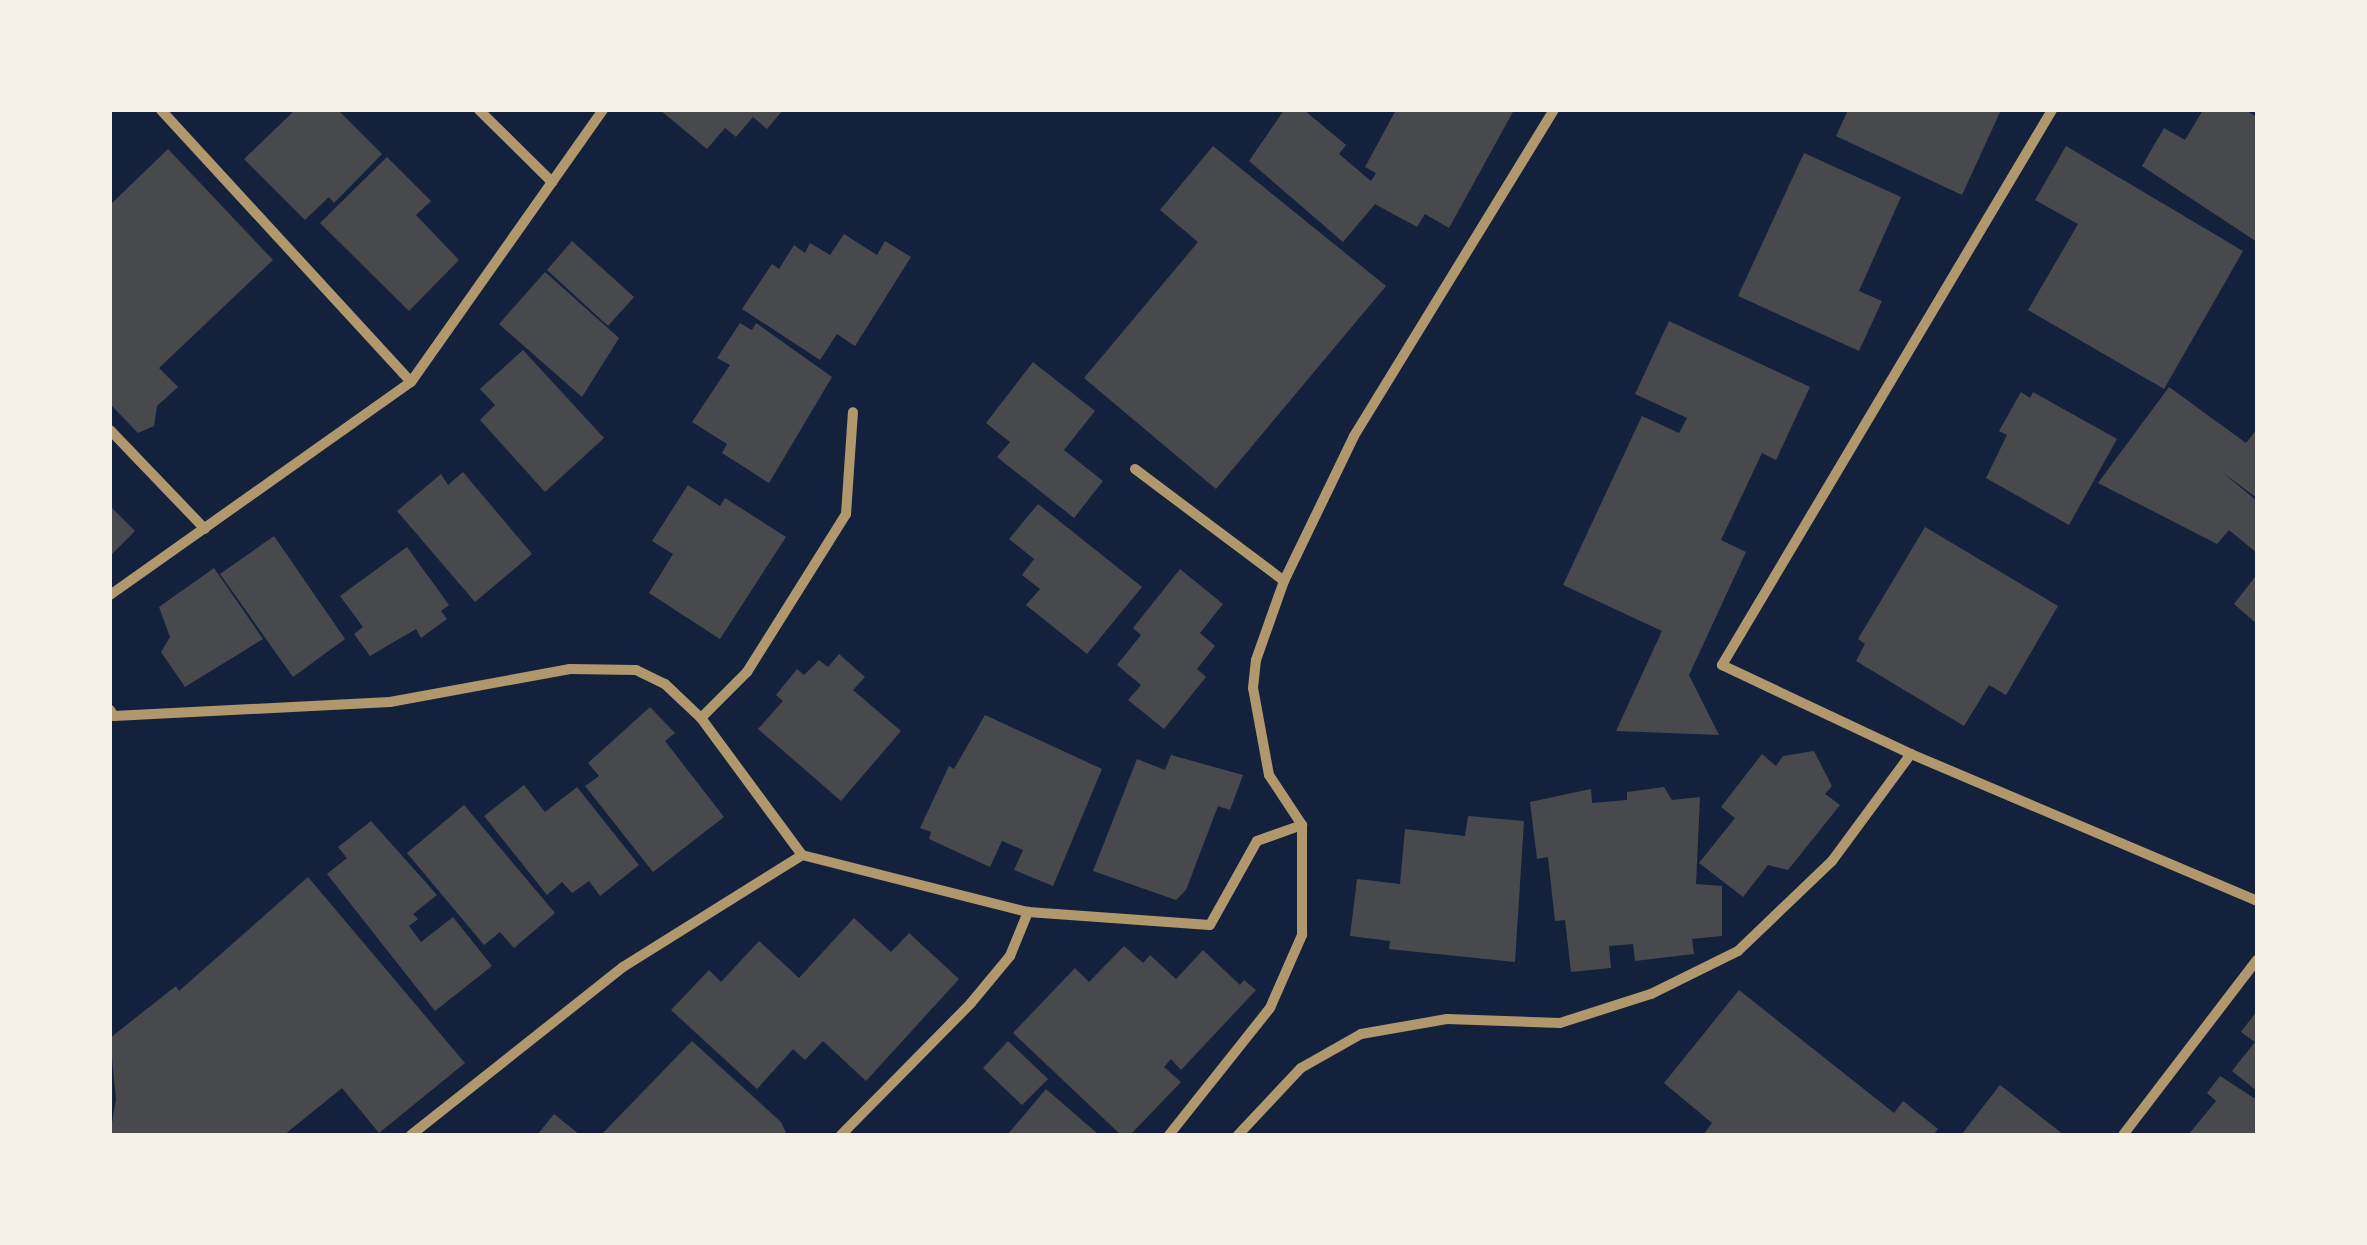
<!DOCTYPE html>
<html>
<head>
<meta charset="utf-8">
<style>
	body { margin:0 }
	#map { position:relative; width:2367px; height:1245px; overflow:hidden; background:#14213d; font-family:Karla,sans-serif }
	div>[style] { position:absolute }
	.building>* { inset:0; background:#48494c }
	.minor>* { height:10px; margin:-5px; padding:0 5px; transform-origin:5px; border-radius:5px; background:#b1986c }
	span { translate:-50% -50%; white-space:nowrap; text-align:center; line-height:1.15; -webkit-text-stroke:8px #f6f1e7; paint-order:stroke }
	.frame { position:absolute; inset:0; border:112px solid #f6f1e7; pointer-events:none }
</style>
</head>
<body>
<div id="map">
	<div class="building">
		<div style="clip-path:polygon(295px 110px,338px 110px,382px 154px,334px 203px,329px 197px,305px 220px,244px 159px)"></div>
		<div style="clip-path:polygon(660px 110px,783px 110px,767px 129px,753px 117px,736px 137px,725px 128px,707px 149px)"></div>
		<div style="clip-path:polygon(1284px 110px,1304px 110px,1346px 145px,1339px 154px,1371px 181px,1376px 173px,1365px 167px,1396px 110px,1514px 110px,1449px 228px,1425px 214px,1417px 227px,1375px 204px,1343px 242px,1249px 161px)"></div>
		<div style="clip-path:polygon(1848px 110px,2001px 110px,1962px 195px,1836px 136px)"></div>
		<div style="clip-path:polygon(2203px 110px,2245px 110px,2257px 117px,2257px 242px,2142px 166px,2164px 128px,2185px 140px)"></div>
		<div style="clip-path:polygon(1213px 146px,1386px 286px,1216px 489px,1084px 378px,1198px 242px,1160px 210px)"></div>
		<div style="clip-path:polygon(2066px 146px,2243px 251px,2164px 389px,2028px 310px,2078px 224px,2035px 200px)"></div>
		<div style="clip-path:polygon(168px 149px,273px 260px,159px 368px,178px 387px,157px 406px,154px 426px,138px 433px,110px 404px,110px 205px)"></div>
		<div style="clip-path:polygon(1804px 153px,1901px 197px,1859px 291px,1882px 301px,1859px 351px,1738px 296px)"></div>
		<div style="clip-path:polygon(387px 157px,431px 201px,416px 215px,459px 260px,409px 311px,320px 223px)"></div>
		<div style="clip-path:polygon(844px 234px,877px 255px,885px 241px,911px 257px,855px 346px,837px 334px,820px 360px,742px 309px,772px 264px,779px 269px,794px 245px,805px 253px,810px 243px,830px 255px)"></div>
		<div style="clip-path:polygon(572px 241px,634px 297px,608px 326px,547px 270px)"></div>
		<div style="clip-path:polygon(545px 272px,619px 338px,582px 397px,499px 324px)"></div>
		<div style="clip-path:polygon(1669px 321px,1810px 387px,1776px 460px,1762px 453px,1721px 540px,1746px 552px,1689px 675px,1719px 735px,1616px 731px,1662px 631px,1563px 585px,1642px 416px,1679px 433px,1687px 418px,1635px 394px)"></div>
		<div style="clip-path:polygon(740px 323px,752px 330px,756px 323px,832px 377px,769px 483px,722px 453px,727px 444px,692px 422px,730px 365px,717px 358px)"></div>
		<div style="clip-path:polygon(523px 350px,604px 438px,545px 492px,480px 420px,495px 405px,480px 389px)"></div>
		<div style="clip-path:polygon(1033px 362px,1095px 411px,1064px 450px,1103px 481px,1074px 518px,997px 457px,1010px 442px,986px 423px)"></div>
		<div style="clip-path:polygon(2169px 387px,2246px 443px,2257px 429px,2257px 498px,2222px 472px,2257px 501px,2257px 553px,2229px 530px,2217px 544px,2098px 483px)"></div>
		<div style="clip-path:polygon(2021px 392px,2030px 398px,2033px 392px,2117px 439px,2069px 525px,1986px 478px,2007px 435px,1999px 431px)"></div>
		<div style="clip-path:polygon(463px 472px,532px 554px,475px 602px,397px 511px,441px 474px,448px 485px)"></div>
		<div style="clip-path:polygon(688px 485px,720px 506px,725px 498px,786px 537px,720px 639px,649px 593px,673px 554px,652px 541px)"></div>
		<div style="clip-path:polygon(1038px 504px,1142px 587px,1087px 654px,1026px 605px,1040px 589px,1022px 575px,1034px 559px,1009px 539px)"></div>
		<div style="clip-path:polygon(110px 506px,135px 531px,110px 556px)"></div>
		<div style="clip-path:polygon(1925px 527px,2058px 606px,2006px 695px,1989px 685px,1964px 726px,1856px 661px,1865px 644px,1858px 639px)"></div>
		<div style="clip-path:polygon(274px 536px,345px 639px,293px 677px,220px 574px)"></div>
		<div style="clip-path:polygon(407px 547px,449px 605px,441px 611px,447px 619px,421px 638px,416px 629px,370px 656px,354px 634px,363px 627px,340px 596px)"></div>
		<div style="clip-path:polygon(214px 568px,263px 639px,185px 687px,161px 652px,170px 637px,159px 607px)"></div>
		<div style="clip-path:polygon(1180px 569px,1223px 604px,1200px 633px,1215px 646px,1197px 669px,1206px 677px,1164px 729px,1128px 700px,1141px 685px,1117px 665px,1141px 635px,1133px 628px)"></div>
		<div style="clip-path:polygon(2255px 577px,2257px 579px,2257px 624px,2234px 604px)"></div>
		<div style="clip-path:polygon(839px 654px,865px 677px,853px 690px,901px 731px,841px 801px,758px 729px,783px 701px,776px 695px,797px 669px,804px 675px,819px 660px,828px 667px)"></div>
		<div style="clip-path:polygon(650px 707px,675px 733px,665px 741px,724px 817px,653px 872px,585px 786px,599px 776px,588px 763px)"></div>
		<div style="clip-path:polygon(985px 715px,1102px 769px,1053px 886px,1014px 870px,1023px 850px,1002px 841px,990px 867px,929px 839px,931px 832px,920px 828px,949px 766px,954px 769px)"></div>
		<div style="clip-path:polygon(1814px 751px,1832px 786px,1825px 794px,1840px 805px,1788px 870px,1768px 865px,1743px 897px,1699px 863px,1735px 818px,1721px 807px,1762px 754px,1776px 766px,1783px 756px)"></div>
		<div style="clip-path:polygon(1171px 755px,1243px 775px,1230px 810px,1218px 806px,1186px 890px,1176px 900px,1093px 871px,1137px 759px,1165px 770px)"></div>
		<div style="clip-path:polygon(524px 785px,545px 812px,577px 787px,639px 865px,600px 896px,589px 881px,572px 893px,562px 882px,547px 895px,484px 816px)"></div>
		<div style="clip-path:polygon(1664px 787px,1672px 800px,1700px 797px,1696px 884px,1722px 886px,1722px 936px,1692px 939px,1694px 954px,1635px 961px,1633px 944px,1609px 946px,1611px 968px,1571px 972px,1565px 920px,1555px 921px,1548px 857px,1537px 859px,1530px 802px,1591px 789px,1592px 803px,1627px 800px,1627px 792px)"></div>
		<div style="clip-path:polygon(464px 805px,555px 913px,514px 948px,500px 932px,484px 945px,407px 853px)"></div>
		<div style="clip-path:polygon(1468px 816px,1524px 821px,1515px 962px,1389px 949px,1390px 941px,1350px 936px,1357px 879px,1400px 884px,1405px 829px,1465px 836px)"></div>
		<div style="clip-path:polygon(371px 821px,437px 895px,413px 914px,418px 919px,409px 926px,421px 942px,453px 917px,492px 966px,435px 1011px,327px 874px,347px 858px,338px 847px)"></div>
		<div style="clip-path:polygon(308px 877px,465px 1063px,379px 1133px,342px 1088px,284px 1135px,110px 1135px,116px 1099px,110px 1038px,176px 986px,179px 991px)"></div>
		<div style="clip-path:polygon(854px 918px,891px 952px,909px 933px,959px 979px,866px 1081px,823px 1041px,805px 1060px,793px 1049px,757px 1089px,671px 1010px,709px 970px,721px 982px,759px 941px,799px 978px)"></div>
		<div style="clip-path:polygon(1124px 946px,1143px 963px,1150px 955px,1176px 979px,1203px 950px,1240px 985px,1244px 980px,1256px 990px,1181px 1070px,1171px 1059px,1164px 1067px,1181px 1082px,1130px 1135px,1121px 1135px,1013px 1033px,1075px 968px,1089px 982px)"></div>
		<div style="clip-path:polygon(1739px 990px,1894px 1113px,1903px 1101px,1938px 1129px,1933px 1135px,1703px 1135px,1712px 1123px,1664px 1083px)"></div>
		<div style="clip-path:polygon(2257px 1011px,2257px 1091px,2232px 1071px,2255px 1042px,2241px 1032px)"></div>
		<div style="clip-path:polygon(692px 1041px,781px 1122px,787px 1135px,601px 1135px)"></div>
		<div style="clip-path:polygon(1008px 1041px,1048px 1079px,1022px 1105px,983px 1068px)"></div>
		<div style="clip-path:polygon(2220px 1076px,2257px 1100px,2257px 1135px,2188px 1135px,2216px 1101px,2207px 1093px)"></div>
		<div style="clip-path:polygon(2000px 1085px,2064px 1135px,1961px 1135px)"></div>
		<div style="clip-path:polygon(1046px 1089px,1099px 1135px,1007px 1135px)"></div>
		<div style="clip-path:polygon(554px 1114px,580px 1135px,537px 1135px)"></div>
	</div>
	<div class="minor">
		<div style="left:161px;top:110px;width:369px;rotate:47.4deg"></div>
		<div style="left:479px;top:110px;width:103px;rotate:44.6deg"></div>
		<div style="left:110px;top:430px;width:137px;rotate:46.2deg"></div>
		<div style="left:1135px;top:469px;width:186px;rotate:36.9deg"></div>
		<div style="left:110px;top:595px;width:369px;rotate:-35.3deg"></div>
		<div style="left:411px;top:382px;width:333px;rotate:-54.8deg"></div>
		<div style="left:110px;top:710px;width:7px;rotate:56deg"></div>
		<div style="left:114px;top:716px;width:276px;rotate:-2.9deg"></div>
		<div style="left:390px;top:702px;width:183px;rotate:-10.4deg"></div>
		<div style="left:570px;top:669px;width:66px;rotate:0.9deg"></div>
		<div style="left:636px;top:670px;width:32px;rotate:26deg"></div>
		<div style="left:665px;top:684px;width:50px;rotate:43.4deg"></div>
		<div style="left:701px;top:718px;width:170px;rotate:53.6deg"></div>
		<div style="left:802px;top:855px;width:233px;rotate:14.2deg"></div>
		<div style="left:1028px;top:912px;width:182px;rotate:4.1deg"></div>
		<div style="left:1210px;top:925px;width:96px;rotate:-60.8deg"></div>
		<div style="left:1257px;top:841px;width:48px;rotate:-19.6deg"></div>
		<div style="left:701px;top:718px;width:65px;rotate:-45deg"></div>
		<div style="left:747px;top:672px;width:186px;rotate:-57.9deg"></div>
		<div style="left:846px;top:514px;width:102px;rotate:-86.1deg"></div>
		<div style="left:1911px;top:754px;width:209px;rotate:-154.8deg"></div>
		<div style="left:1722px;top:665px;width:646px;rotate:-59.26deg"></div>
		<div style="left:411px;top:1135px;width:270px;rotate:-38.4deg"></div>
		<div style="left:623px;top:967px;width:211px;rotate:-32deg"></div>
		<div style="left:841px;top:1135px;width:185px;rotate:-45.4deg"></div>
		<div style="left:971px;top:1003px;width:61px;rotate:-50.3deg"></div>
		<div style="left:1010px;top:956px;width:48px;rotate:-67.8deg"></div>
		<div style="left:1169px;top:1135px;width:162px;rotate:-51.5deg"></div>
		<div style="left:1270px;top:1008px;width:80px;rotate:-66.3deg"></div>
		<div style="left:1302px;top:935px;width:110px;rotate:-90deg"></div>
		<div style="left:1302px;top:825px;width:60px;rotate:-123.4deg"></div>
		<div style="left:1269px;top:775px;width:88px;rotate:-100.4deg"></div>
		<div style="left:1253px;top:688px;width:28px;rotate:-84deg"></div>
		<div style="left:1256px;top:660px;width:84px;rotate:-70.5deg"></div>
		<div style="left:1284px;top:581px;width:161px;rotate:-64.2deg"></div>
		<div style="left:1354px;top:436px;width:382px;rotate:-58.5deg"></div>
		<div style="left:1238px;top:1135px;width:92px;rotate:-46.8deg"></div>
		<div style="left:1301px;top:1068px;width:69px;rotate:-29.5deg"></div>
		<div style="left:1361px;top:1034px;width:87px;rotate:-9.9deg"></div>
		<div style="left:1447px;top:1019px;width:113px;rotate:2deg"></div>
		<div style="left:1560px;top:1023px;width:96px;rotate:-17.7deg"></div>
		<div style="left:1651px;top:994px;width:97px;rotate:-26.3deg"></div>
		<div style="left:1738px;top:951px;width:130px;rotate:-43.8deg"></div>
		<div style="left:1832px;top:861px;width:133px;rotate:-53.6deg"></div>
		<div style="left:1911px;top:754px;width:376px;rotate:23deg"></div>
		<div style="left:2123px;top:1135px;width:220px;rotate:-52.6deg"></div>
	</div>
	<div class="frame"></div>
</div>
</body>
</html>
